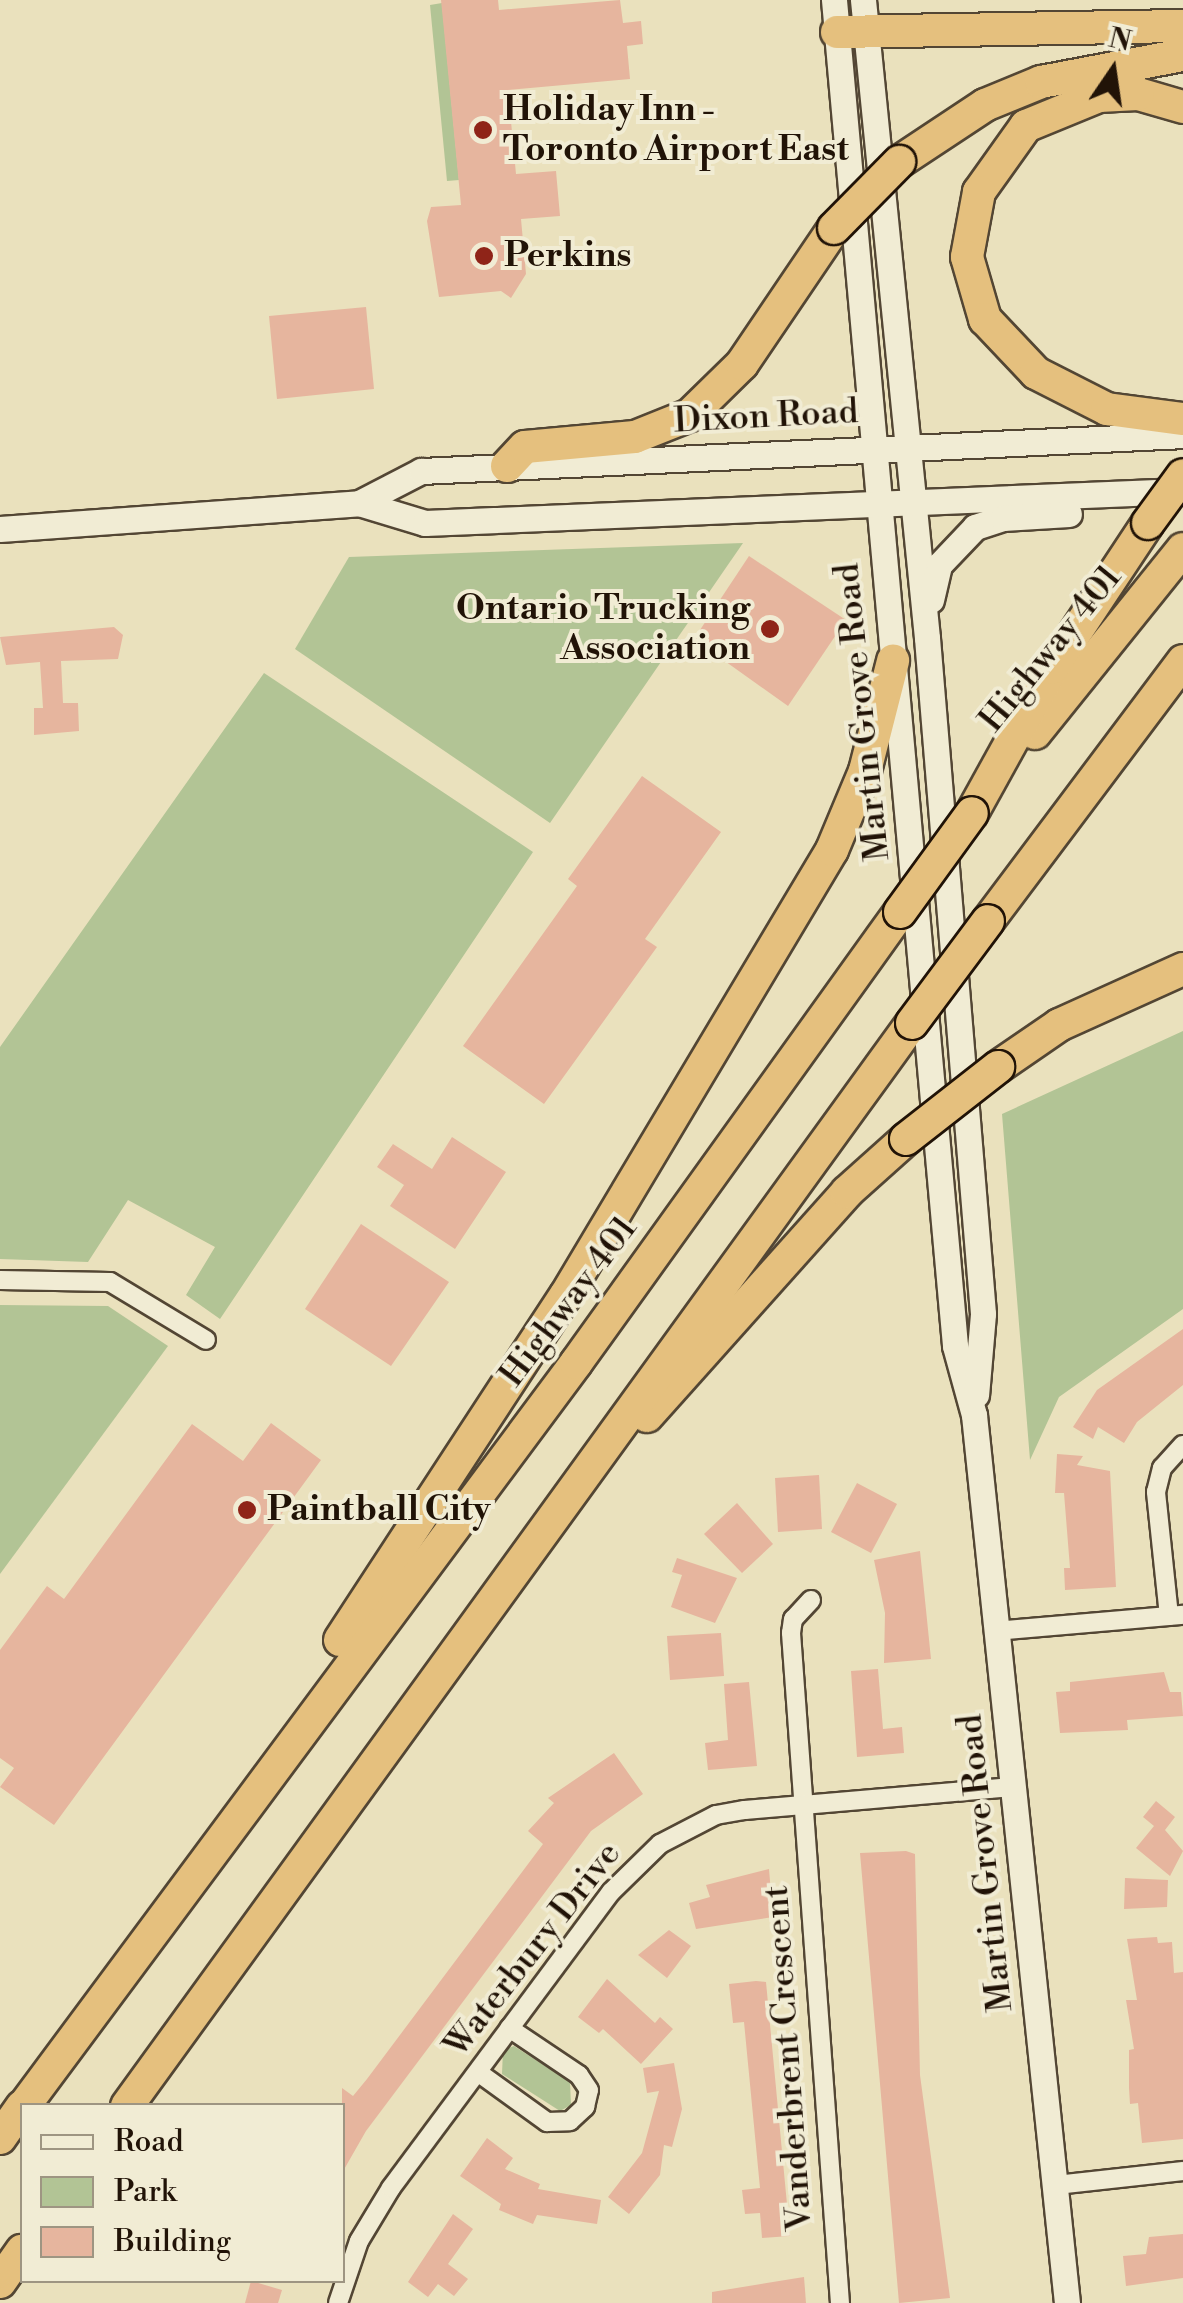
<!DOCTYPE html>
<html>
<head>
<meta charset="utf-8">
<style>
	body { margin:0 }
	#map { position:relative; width:1183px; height:2303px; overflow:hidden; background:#eae1bd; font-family:"Libre Bodoni",serif }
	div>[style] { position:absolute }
	.green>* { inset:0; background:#b2c495 }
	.building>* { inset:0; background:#e6b59e }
	.roads { filter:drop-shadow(2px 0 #534634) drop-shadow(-2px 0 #534634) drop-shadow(0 2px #534634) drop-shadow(0 -2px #534634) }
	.street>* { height:18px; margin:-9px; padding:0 9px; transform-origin:9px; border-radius:9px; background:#f1ecd4 }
	.secondary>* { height:25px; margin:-12.5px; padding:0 12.5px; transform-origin:12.5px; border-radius:12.5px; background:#f1ecd4 }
	.highway>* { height:32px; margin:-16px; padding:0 16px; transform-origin:16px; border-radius:16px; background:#e5c07e }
	.bridges { filter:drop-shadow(2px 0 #211307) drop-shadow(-2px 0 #211307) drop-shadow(0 2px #211307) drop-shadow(0 -2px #211307) }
	.highway-bridge>* { height:32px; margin:-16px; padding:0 16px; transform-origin:16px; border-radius:16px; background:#e5c07e }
	.dots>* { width:28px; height:28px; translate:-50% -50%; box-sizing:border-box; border:5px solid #f1ecd4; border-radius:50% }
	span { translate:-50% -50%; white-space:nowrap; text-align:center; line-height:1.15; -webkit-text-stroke:8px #f1ecd4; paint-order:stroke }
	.poi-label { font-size:35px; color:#211307; font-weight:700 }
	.left { translate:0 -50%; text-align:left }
	.right { translate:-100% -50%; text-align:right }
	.street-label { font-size:35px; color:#211307 }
	.legend { position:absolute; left:20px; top:2103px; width:325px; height:180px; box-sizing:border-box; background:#f1ecd4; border:2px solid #9e9582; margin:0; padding:12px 18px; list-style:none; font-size:30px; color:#211307 }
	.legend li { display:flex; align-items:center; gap:20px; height:50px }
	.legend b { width:50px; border:2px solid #9e9582 }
	.north { position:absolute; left:1063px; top:20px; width:100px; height:100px; -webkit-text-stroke:8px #f1ecd4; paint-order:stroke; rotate:13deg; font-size:28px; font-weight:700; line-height:40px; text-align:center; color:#211307 }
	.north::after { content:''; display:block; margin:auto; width:35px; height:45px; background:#211307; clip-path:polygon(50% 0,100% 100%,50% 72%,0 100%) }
</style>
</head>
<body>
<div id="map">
	<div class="green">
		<div style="clip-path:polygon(442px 3px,459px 180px,447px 181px,430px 5px)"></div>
		<div style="clip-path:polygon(743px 543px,550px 823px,295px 649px,349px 557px)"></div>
		<div style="clip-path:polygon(264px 673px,533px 852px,220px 1319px,186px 1295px,215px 1247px,128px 1200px,88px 1262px,0 1259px,0 1047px)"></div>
		<div style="clip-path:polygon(1183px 1031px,1183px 1309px,1059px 1397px,1030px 1460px,1002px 1114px)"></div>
		<div style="clip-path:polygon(0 1305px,108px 1306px,168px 1346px,0 1574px)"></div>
		<div style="clip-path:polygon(514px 2046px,570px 2082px,571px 2105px,560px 2111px,502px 2074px,503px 2050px)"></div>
	</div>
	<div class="building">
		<div style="clip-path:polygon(441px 0,498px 0,499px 10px,620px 0,623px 23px,641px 21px,643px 44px,627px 46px,630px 79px,508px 90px,516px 174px,556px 171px,560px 216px,521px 219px,526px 274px,511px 298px,501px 291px,439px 297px,427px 221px,431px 207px,461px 205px)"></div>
		<div style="clip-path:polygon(366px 307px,374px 389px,277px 399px,269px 316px)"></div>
		<div style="clip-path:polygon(749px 556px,846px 620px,788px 706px,694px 639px)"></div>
		<div style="clip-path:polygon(114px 627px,123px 635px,118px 659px,61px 661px,63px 703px,78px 703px,79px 731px,34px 735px,34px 708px,43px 708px,40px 662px,6px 665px,0 637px)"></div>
		<div style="clip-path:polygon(642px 776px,721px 832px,645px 939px,657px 947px,544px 1104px,463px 1046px,577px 886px,568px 879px)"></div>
		<div style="clip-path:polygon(452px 1137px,506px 1172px,455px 1249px,390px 1206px,404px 1185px,377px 1167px,393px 1144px,432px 1169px)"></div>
		<div style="clip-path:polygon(361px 1224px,449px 1282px,391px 1366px,305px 1309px)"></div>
		<div style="clip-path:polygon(1183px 1329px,1183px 1385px,1137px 1422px,1124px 1443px,1098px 1427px,1093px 1439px,1073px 1427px,1097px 1390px)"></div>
		<div style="clip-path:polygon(271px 1423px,321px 1460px,54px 1825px,0 1787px,14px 1768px,0 1758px,0 1650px,47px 1586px,64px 1599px,192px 1424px,243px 1461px)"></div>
		<div style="clip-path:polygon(1057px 1454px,1083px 1456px,1077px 1465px,1110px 1471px,1116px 1587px,1065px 1590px,1064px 1568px,1070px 1568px,1064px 1493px,1055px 1493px)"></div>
		<div style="clip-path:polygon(819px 1475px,822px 1529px,778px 1532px,775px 1478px)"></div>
		<div style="clip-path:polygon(857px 1483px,897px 1504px,871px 1553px,831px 1532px)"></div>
		<div style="clip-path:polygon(737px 1503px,773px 1544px,742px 1573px,704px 1534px)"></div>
		<div style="clip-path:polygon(920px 1551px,931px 1659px,884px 1663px,885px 1613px,874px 1560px)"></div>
		<div style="clip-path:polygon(677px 1558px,737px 1578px,715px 1623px,671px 1607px,682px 1575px,672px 1572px)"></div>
		<div style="clip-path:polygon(721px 1633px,724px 1676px,670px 1680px,667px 1636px)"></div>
		<div style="clip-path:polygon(878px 1669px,883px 1729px,902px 1727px,904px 1753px,857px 1757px,851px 1671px)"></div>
		<div style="clip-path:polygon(1164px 1672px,1170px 1692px,1181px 1692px,1183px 1716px,1127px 1720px,1128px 1730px,1060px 1733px,1056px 1692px,1070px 1691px,1070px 1682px)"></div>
		<div style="clip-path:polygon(749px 1682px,757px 1766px,708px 1770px,705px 1743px,728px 1740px,724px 1684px)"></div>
		<div style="clip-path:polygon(614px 1753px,643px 1794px,591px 1831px,366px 2131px,342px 2173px,342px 2088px,353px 2096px,367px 2079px,543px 1844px,528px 1831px,554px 1803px,548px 1798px)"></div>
		<div style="clip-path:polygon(1156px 1801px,1175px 1817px,1165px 1830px,1183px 1851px,1170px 1876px,1136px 1848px,1154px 1826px,1143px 1817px)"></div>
		<div style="clip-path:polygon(906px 1851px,915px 1854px,920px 2075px,950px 2298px,899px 2303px,860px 1853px)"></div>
		<div style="clip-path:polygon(769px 1869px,773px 1917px,696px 1929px,689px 1903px,710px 1897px,706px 1885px)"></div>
		<div style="clip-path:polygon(1125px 1878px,1168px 1880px,1167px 1907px,1124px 1909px)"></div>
		<div style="clip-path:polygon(669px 1930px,691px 1946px,667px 1978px,638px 1955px)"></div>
		<div style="clip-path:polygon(1157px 1937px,1158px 1943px,1172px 1942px,1174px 1973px,1183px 1972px,1183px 2139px,1142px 2143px,1138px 2103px,1130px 2104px,1129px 2088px,1129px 2050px,1134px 2049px,1126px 2000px,1137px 2000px,1127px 1939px)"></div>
		<div style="clip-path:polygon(607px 1979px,655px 2023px,660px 2017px,673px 2029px,641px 2064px,603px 2029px,599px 2033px,578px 2017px)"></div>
		<div style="clip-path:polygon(756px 1981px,766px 1982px,790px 2236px,762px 2238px,760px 2213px,745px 2214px,742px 2190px,760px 2188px,744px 2022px,733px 2023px,729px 1984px)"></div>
		<div style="clip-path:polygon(674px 2063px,682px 2109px,672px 2147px,664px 2145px,660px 2175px,629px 2214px,608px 2197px,642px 2153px,659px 2091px,647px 2093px,643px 2068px)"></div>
		<div style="clip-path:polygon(487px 2138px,513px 2158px,505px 2169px,540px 2184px,538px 2189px,601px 2200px,597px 2224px,537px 2215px,533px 2224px,499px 2210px,501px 2204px,460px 2176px)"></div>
		<div style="clip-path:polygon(453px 2214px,473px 2229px,448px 2264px,468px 2279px,454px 2296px,438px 2284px,428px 2297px,408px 2282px)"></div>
		<div style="clip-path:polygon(1183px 2234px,1183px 2278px,1126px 2286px,1123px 2256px,1146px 2254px,1149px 2237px)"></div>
		<div style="clip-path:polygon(804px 2277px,806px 2303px,712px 2303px,712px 2292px)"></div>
		<div style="clip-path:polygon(251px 2281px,282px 2290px,278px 2303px,245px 2303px)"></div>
	</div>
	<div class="roads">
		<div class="street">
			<div style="left:0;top:1280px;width:110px;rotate:1deg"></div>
			<div style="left:110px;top:1282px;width:112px;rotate:31.1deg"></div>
			<div style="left:811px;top:1600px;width:26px;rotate:133deg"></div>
			<div style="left:793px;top:1619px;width:14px;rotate:98deg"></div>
			<div style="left:791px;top:1633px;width:672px;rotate:85.82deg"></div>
			<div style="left:1169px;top:1616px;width:125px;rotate:-96deg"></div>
			<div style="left:1156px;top:1492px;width:25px;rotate:-76deg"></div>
			<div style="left:1162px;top:1468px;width:31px;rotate:-48deg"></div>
			<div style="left:995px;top:1631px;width:189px;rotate:-4.9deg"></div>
			<div style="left:479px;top:2073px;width:84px;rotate:35.8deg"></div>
			<div style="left:547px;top:2122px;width:23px;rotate:-2deg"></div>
			<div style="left:570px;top:2121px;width:21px;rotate:-43deg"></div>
			<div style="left:585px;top:2107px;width:17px;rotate:-77deg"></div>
			<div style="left:589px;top:2090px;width:18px;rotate:-124deg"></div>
			<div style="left:579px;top:2075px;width:84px;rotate:-146.1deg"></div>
			<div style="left:1056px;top:2185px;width:128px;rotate:-6.3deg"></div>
			<div style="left:338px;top:2303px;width:65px;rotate:-71.3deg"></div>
			<div style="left:359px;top:2241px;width:62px;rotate:-58.9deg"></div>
			<div style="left:391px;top:2188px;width:369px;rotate:-53.4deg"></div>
			<div style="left:611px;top:1892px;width:69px;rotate:-44.4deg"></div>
			<div style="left:660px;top:1844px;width:63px;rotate:-27.4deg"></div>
			<div style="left:716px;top:1815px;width:29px;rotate:-10deg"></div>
			<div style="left:745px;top:1810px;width:268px;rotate:-4.9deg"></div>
		</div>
		<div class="secondary">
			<div style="left:834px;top:0;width:1351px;rotate:84.86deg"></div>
			<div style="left:955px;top:1346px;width:72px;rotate:74.6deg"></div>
			<div style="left:974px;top:1415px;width:893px;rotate:84.02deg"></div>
			<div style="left:863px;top:0;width:641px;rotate:84.27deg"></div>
			<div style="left:927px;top:638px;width:678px;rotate:85.26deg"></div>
			<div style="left:983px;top:1314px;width:81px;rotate:94.9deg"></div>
			<div style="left:359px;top:503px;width:70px;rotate:-27.3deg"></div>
			<div style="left:421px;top:471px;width:763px;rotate:-2.7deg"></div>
			<div style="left:0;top:529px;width:360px;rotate:-4.1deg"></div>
			<div style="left:359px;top:503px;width:69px;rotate:16.9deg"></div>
			<div style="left:425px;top:523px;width:756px;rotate:-2.43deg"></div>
			<div style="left:931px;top:600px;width:36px;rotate:-77deg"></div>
			<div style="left:939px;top:565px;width:52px;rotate:-46.5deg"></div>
			<div style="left:975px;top:527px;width:29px;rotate:-18deg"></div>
			<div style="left:1003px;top:518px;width:66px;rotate:-3.5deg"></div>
		</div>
		<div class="highway">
			<div style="left:837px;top:32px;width:346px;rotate:-1deg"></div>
			<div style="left:1183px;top:107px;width:47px;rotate:-163.9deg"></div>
			<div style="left:1138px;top:94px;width:39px;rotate:177deg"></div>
			<div style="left:1099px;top:96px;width:79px;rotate:157.7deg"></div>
			<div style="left:1026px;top:126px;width:81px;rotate:125.5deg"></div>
			<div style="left:979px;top:192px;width:66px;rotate:100.5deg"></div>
			<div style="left:967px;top:257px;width:65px;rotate:73.8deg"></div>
			<div style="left:985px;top:319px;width:74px;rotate:46.6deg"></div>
			<div style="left:1036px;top:373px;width:80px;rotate:26.9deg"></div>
			<div style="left:1107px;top:409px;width:77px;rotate:7.5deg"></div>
			<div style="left:899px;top:162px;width:103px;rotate:-33.5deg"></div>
			<div style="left:985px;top:105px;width:61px;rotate:-22.3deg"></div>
			<div style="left:1041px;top:82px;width:145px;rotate:-10.8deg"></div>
			<div style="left:507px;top:466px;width:26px;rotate:-47deg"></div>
			<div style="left:525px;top:447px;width:110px;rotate:-5.2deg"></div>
			<div style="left:635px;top:437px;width:59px;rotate:-21.8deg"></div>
			<div style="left:690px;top:415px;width:73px;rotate:-44.4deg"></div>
			<div style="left:742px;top:364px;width:164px;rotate:-55.9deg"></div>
			<div style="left:1035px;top:733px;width:236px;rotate:-51.2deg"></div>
			<div style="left:972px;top:813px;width:166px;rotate:-61.1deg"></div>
			<div style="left:1052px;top:668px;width:174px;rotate:-56.5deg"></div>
			<div style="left:988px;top:921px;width:325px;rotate:-53.1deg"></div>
			<div style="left:998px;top:1067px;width:74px;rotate:-34.5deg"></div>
			<div style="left:1059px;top:1025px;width:136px;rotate:-24.3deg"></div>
			<div style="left:647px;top:1416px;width:300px;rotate:-48.2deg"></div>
			<div style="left:847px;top:1192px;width:79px;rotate:-41.9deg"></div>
			<div style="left:340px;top:1640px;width:412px;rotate:-56.8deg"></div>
			<div style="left:566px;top:1295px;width:518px;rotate:-59.13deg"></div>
			<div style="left:832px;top:850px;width:86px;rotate:-67.3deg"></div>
			<div style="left:865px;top:771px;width:114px;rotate:-75.7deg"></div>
			<div style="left:24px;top:2106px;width:926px;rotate:-53.39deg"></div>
			<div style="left:576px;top:1363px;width:555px;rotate:-54.31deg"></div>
			<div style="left:127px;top:2106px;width:1338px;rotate:-54.06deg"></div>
			<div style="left:0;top:2138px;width:38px;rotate:-55deg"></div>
			<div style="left:0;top:2282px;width:38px;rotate:-55deg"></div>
		</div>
	</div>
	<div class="bridges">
		<div class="highway-bridge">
			<div style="left:834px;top:228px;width:93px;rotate:-45.4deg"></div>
			<div style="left:1148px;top:523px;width:59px;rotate:-53.9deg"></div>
			<div style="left:900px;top:912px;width:122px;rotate:-54deg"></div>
			<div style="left:912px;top:1023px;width:127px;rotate:-53.3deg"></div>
			<div style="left:906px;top:1139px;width:117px;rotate:-38deg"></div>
		</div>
	</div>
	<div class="dots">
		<div style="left:483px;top:130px;background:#8f2418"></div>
		<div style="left:484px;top:256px;background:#8f2418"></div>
		<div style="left:770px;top:629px;background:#8f2418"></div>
		<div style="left:247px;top:1510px;background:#8f2418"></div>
	</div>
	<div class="poi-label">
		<span class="left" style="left:503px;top:130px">Holiday Inn -<br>Toronto Airport East</span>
		<span class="left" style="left:504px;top:256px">Perkins</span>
		<span class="right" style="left:750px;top:629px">Ontario Trucking<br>Association</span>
		<span class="left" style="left:267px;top:1510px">Paintball City</span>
	</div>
	<div class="street-label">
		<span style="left:766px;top:417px;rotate:-3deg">Dixon Road</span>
		<span style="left:1051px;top:649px;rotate:-51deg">Highway 401</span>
		<span style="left:863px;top:712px;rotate:-96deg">Martin Grove Road</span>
		<span style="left:569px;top:1302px;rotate:-53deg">Highway 401</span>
		<span style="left:986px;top:1863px;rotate:-96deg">Martin Grove Road</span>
		<span style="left:533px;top:1950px;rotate:-52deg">Waterbury Drive</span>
		<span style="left:789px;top:2058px;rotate:-94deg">Vanderbrent Crescent</span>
	</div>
	<ul class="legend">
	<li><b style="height:12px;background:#f1ecd4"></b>Road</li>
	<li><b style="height:28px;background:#b2c495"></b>Park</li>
	<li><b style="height:28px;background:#e6b59e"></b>Building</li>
	</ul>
	<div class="north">N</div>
</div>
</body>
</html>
